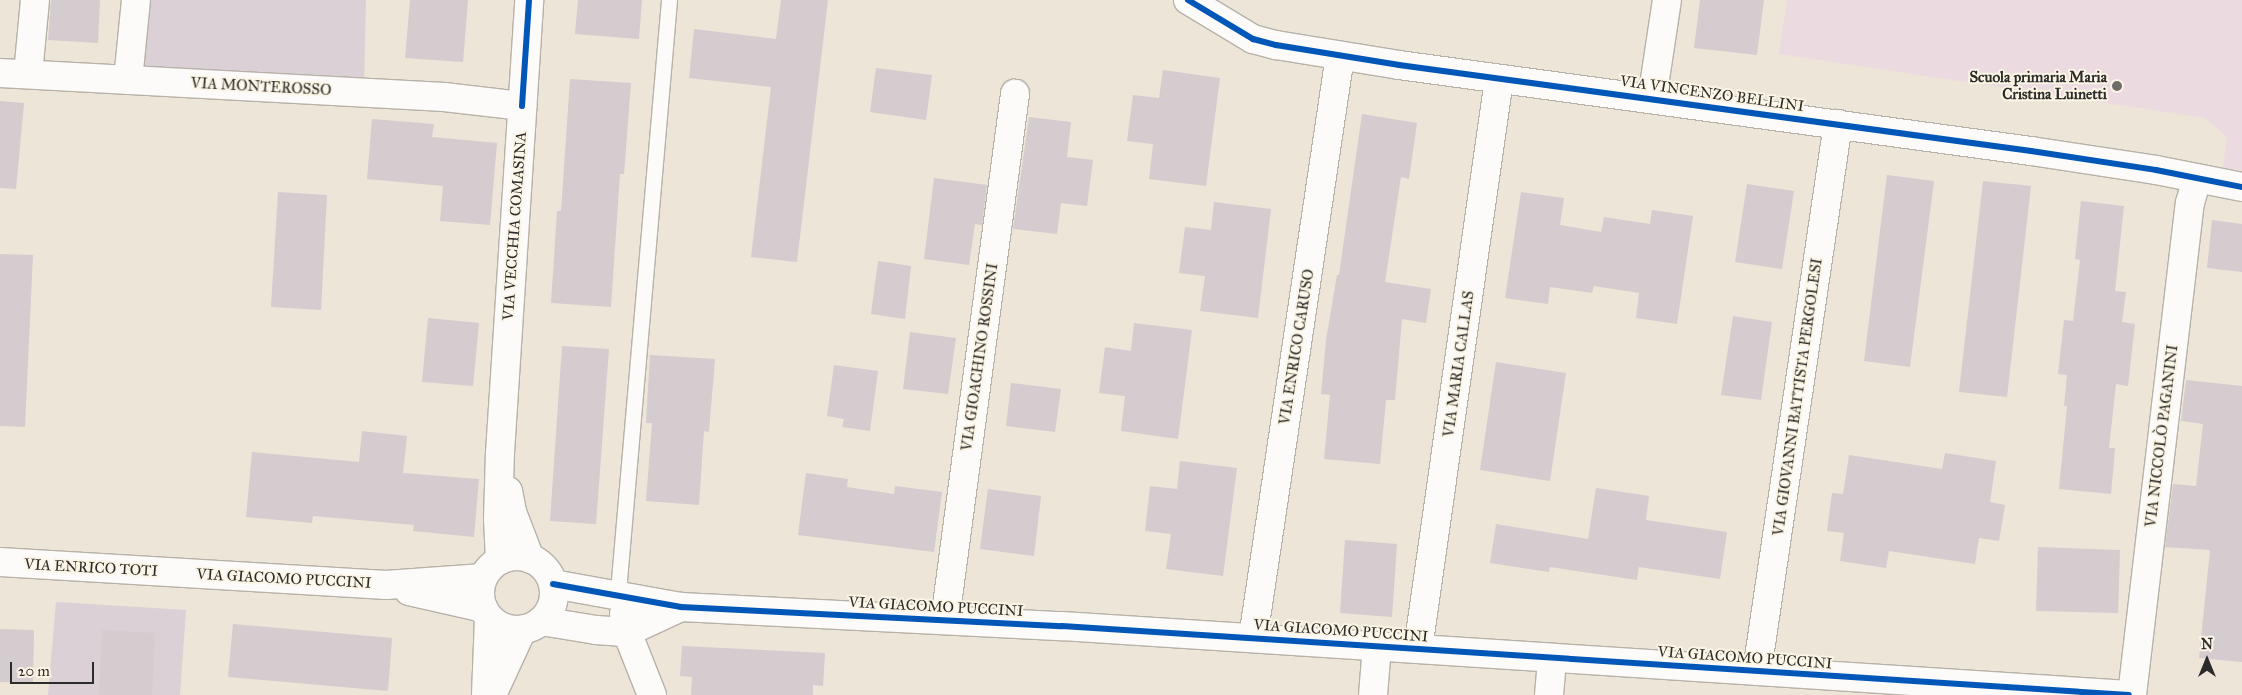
<!DOCTYPE html>
<html>
<head>
<meta charset="utf-8">
<style>
	body { margin:0 }
	#map { position:relative; width:2242px; height:695px; overflow:hidden; background:#ede5d7; font-family:"IM FELL Great Primer",serif }
	div>[style] { position:absolute }
	.built>* { inset:0; background:#ecdae1 }
	.industrial>* { inset:0; background:#dad0d6 }
	.building>* { inset:0; background:#d4cccf }
	.roads { filter:drop-shadow(1px 0 #b7b1a8) drop-shadow(-1px 0 #b7b1a8) drop-shadow(0 1px #b7b1a8) drop-shadow(0 -1px #b7b1a8) }
	.lane>* { height:15px; margin:-7.5px; padding:0 7.5px; transform-origin:7.5px; border-radius:7.5px; background:#fcfbf9 }
	.street>* { height:28px; margin:-14px; padding:0 14px; transform-origin:14px; border-radius:14px; background:#fcfbf9 }
	.secondary>* { height:28px; margin:-14px; padding:0 14px; transform-origin:14px; border-radius:14px; background:#fcfbf9 }
	.secondary>.ring { margin:-14px; padding:0; box-sizing:content-box; background:none; border:28px solid #fcfbf9; border-radius:50% }
	.cycleway>* { height:6px; margin:-3px; padding:0 3px; transform-origin:3px; border-radius:3px; background:#0057b8 }
	.dots>* { width:14px; height:14px; translate:-50% -50%; box-sizing:border-box; border:2px solid #fcf5e5; border-radius:50% }
	span { translate:-50% -50%; white-space:nowrap; text-align:center; line-height:1.15; -webkit-text-stroke:4px #fcf5e5; paint-order:stroke }
	.poi-label { font-size:15px; color:#2b2b2b; font-weight:700 }
	.right { translate:-100% -50%; text-align:right }
	.street-label { font-size:15px; color:#2b2b2b }
	.north { position:absolute; left:2182px; top:635px; width:50px; height:50px; -webkit-text-stroke:4px #fcf5e5; paint-order:stroke; rotate:0deg; font-size:14px; font-weight:700; line-height:20px; text-align:center; color:#2b2b2b }
	.north::after { content:''; display:block; margin:auto; width:18px; height:22px; background:#2b2b2b; clip-path:polygon(50% 0,100% 100%,50% 72%,0 100%) }
	.scale { position:absolute; left:10px; top:662px; width:84px; height:22px; box-sizing:border-box; border:2px solid #2b2b2b; border-top:0; padding-left:6px; font-size:15px; line-height:18px; white-space:nowrap; color:#2b2b2b; -webkit-text-stroke:4px #fcf5e5; paint-order:stroke }
</style>
</head>
<body>
<div id="map">
	<div class="built">
		<div style="clip-path:polygon(1787px 0,2242px 0,2242px 170px,2223px 167px,2227px 137px,2205px 118px,1779px 54px)"></div>
	</div>
	<div class="industrial">
		<div style="clip-path:polygon(144px 0,366px 0,364px 81px,138px 67px)"></div>
		<div style="clip-path:polygon(56px 602px,186px 610px,180px 695px,48px 695px)"></div>
	</div>
	<div class="building">
		<div style="clip-path:polygon(51px 0,100px 0,98px 43px,48px 40px)"></div>
		<div style="clip-path:polygon(410px 0,468px 0,463px 62px,405px 58px)"></div>
		<div style="clip-path:polygon(578px 0,642px 0,639px 39px,575px 34px)"></div>
		<div style="clip-path:polygon(781px 0,828px 0,797px 262px,751px 257px,771px 87px,689px 78px,694px 29px,776px 39px)"></div>
		<div style="clip-path:polygon(1700px 0,1764px 0,1757px 55px,1694px 48px)"></div>
		<div style="clip-path:polygon(876px 68px,932px 75px,926px 120px,870px 112px)"></div>
		<div style="clip-path:polygon(1163px 70px,1220px 78px,1206px 186px,1149px 179px,1153px 144px,1127px 141px,1133px 95px,1159px 98px)"></div>
		<div style="clip-path:polygon(570px 79px,631px 83px,624px 174px,620px 174px,611px 307px,551px 303px,557px 211px,561px 211px)"></div>
		<div style="clip-path:polygon(0 101px,24px 103px,16px 189px,0 188px)"></div>
		<div style="clip-path:polygon(1362px 114px,1417px 123px,1409px 179px,1401px 177px,1385px 282px,1431px 289px,1426px 323px,1402px 319px,1395px 400px,1386px 400px,1380px 464px,1324px 459px,1330px 395px,1321px 394px,1326px 340px,1337px 275px,1339px 275px)"></div>
		<div style="clip-path:polygon(1029px 117px,1071px 122px,1067px 157px,1093px 160px,1087px 206px,1061px 203px,1057px 234px,1013px 229px)"></div>
		<div style="clip-path:polygon(372px 119px,434px 124px,432px 137px,497px 143px,490px 225px,440px 221px,443px 186px,367px 179px)"></div>
		<div style="clip-path:polygon(1887px 175px,1934px 181px,1910px 367px,1864px 361px)"></div>
		<div style="clip-path:polygon(934px 178px,987px 185px,982px 225px,975px 224px,969px 265px,924px 259px)"></div>
		<div style="clip-path:polygon(1983px 181px,2031px 186px,2007px 397px,1959px 392px)"></div>
		<div style="clip-path:polygon(1747px 184px,1794px 191px,1782px 269px,1735px 262px)"></div>
		<div style="clip-path:polygon(278px 192px,327px 195px,321px 310px,271px 307px)"></div>
		<div style="clip-path:polygon(1521px 192px,1564px 198px,1560px 225px,1601px 232px,1604px 217px,1650px 224px,1652px 210px,1693px 216px,1677px 324px,1636px 318px,1639px 293px,1594px 286px,1592px 293px,1550px 287px,1548px 304px,1505px 298px)"></div>
		<div style="clip-path:polygon(2081px 201px,2124px 206px,2115px 291px,2126px 292px,2122px 322px,2135px 324px,2128px 386px,2116px 384px,2109px 448px,2115px 448px,2111px 494px,2059px 489px,2067px 406px,2064px 406px,2067px 375px,2058px 374px,2064px 320px,2073px 321px,2080px 260px,2075px 259px)"></div>
		<div style="clip-path:polygon(1214px 202px,1271px 209px,1258px 318px,1200px 311px,1205px 276px,1179px 273px,1185px 227px,1211px 230px)"></div>
		<div style="clip-path:polygon(2212px 220px,2242px 224px,2242px 272px,2207px 268px)"></div>
		<div style="clip-path:polygon(0 254px,33px 255px,25px 427px,0 426px)"></div>
		<div style="clip-path:polygon(878px 261px,911px 266px,905px 319px,871px 314px)"></div>
		<div style="clip-path:polygon(1733px 316px,1772px 322px,1761px 400px,1721px 395px)"></div>
		<div style="clip-path:polygon(428px 318px,479px 323px,473px 386px,422px 382px)"></div>
		<div style="clip-path:polygon(1134px 323px,1192px 330px,1178px 439px,1121px 431px,1125px 396px,1099px 393px,1105px 347px,1131px 351px)"></div>
		<div style="clip-path:polygon(910px 332px,956px 338px,948px 394px,903px 389px)"></div>
		<div style="clip-path:polygon(562px 346px,609px 349px,596px 524px,550px 521px)"></div>
		<div style="clip-path:polygon(650px 355px,715px 359px,709px 432px,704px 431px,699px 505px,646px 501px,652px 423px,646px 423px)"></div>
		<div style="clip-path:polygon(1496px 362px,1566px 373px,1550px 481px,1480px 470px)"></div>
		<div style="clip-path:polygon(834px 365px,878px 371px,870px 431px,842px 427px,844px 419px,827px 416px)"></div>
		<div style="clip-path:polygon(2186px 380px,2242px 386px,2242px 662px,2199px 658px,2210px 550px,2165px 547px,2173px 484px,2196px 486px,2203px 424px,2181px 421px)"></div>
		<div style="clip-path:polygon(1011px 383px,1061px 389px,1055px 432px,1006px 426px)"></div>
		<div style="clip-path:polygon(362px 431px,407px 436px,403px 473px,479px 479px,474px 537px,413px 531px,414px 525px,313px 516px,312px 523px,246px 517px,252px 452px,359px 462px)"></div>
		<div style="clip-path:polygon(1945px 453px,1996px 461px,1990px 502px,2005px 505px,1999px 541px,1979px 538px,1975px 564px,1889px 551px,1886px 568px,1840px 561px,1844px 533px,1827px 531px,1832px 493px,1843px 494px,1849px 455px,1942px 469px)"></div>
		<div style="clip-path:polygon(1180px 461px,1237px 468px,1223px 576px,1166px 569px,1171px 534px,1145px 531px,1150px 486px,1177px 489px)"></div>
		<div style="clip-path:polygon(806px 473px,848px 479px,847px 487px,894px 494px,895px 486px,942px 492px,934px 552px,798px 535px)"></div>
		<div style="clip-path:polygon(1596px 488px,1649px 496px,1646px 520px,1727px 532px,1720px 579px,1639px 567px,1637px 580px,1550px 567px,1549px 572px,1490px 563px,1496px 524px,1588px 539px)"></div>
		<div style="clip-path:polygon(988px 489px,1041px 496px,1034px 556px,980px 549px)"></div>
		<div style="clip-path:polygon(1345px 540px,1397px 544px,1392px 617px,1340px 613px)"></div>
		<div style="clip-path:polygon(2038px 547px,2120px 550px,2118px 613px,2036px 611px)"></div>
		<div style="clip-path:polygon(233px 624px,392px 638px,388px 691px,228px 677px)"></div>
		<div style="clip-path:polygon(0 629px,34px 630px,33px 683px,0 682px)"></div>
		<div style="clip-path:polygon(102px 630px,155px 633px,152px 695px,99px 695px)"></div>
		<div style="clip-path:polygon(682px 646px,825px 653px,823px 686px,813px 685px,813px 695px,691px 695px,692px 677px,680px 676px)"></div>
	</div>
	<div class="roads">
		<div class="lane">
			<div style="left:620px;top:597px;width:17px;rotate:-93deg"></div>
			<div style="left:619px;top:580px;width:582px;rotate:-85.07deg"></div>
		</div>
		<div class="street">
			<div style="left:1188px;top:0;width:76px;rotate:31deg"></div>
			<div style="left:1253px;top:39px;width:24px;rotate:15deg"></div>
			<div style="left:1276px;top:45px;width:125px;rotate:9.2deg"></div>
			<div style="left:1399px;top:65px;width:638px;rotate:7.75deg"></div>
			<div style="left:2031px;top:151px;width:126px;rotate:8.6deg"></div>
			<div style="left:2156px;top:170px;width:88px;rotate:11.2deg"></div>
			<div style="left:0;top:73px;width:445px;rotate:3.1deg"></div>
			<div style="left:444px;top:97px;width:79px;rotate:6.6deg"></div>
			<div style="left:28px;top:74px;width:74px;rotate:-84.6deg"></div>
			<div style="left:128px;top:80px;width:80px;rotate:-84.3deg"></div>
			<div style="left:1652px;top:99px;width:100px;rotate:-81.4deg"></div>
			<div style="left:0;top:562px;width:387px;rotate:3.4deg"></div>
			<div style="left:386px;top:585px;width:97px;rotate:-4.1deg"></div>
			<div style="left:553px;top:584px;width:130px;rotate:10.2deg"></div>
			<div style="left:681px;top:607px;width:381px;rotate:2.9deg"></div>
			<div style="left:1062px;top:626px;width:1069px;rotate:3.7deg"></div>
			<div style="left:409px;top:591px;width:76px;rotate:12.9deg"></div>
			<div style="left:624px;top:614px;width:18px;rotate:81deg"></div>
			<div style="left:627px;top:632px;width:68px;rotate:68.4deg"></div>
			<div style="left:945px;top:620px;width:531px;rotate:-82.42deg"></div>
			<div style="left:541px;top:621px;width:56px;rotate:9.3deg"></div>
			<div style="left:596px;top:630px;width:31px;rotate:4deg"></div>
			<div style="left:627px;top:632px;width:60px;rotate:-24.8deg"></div>
			<div style="left:1253px;top:638px;width:588px;rotate:-81.5deg"></div>
			<div style="left:1418px;top:649px;width:576px;rotate:-81.91deg"></div>
			<div style="left:1757px;top:671px;width:553px;rotate:-81.58deg"></div>
			<div style="left:1373px;top:695px;width:49px;rotate:-85.3deg"></div>
			<div style="left:1549px;top:695px;width:37px;rotate:-85deg"></div>
			<div style="left:2132px;top:695px;width:495px;rotate:-83.3deg"></div>
			<div style="left:2190px;top:203px;width:25px;rotate:-74deg"></div>
		</div>
		<div class="secondary">
			<div style="left:508px;top:491px;width:21px;rotate:79deg"></div>
			<div style="left:512px;top:512px;width:50px;rotate:69deg"></div>
			<div class="ring" style="left:480px;top:556px;width:46px;height:46px"></div>
			<div style="left:500px;top:560px;width:41px;rotate:-92.8deg"></div>
			<div style="left:498px;top:519px;width:66px;rotate:-88.3deg"></div>
			<div style="left:500px;top:453px;width:454px;rotate:-86.3deg"></div>
			<div style="left:486px;top:695px;width:77px;rotate:-87.8deg"></div>
			<div style="left:492px;top:695px;width:72px;rotate:-65.2deg"></div>
		</div>
	</div>
	<div class="cycleway">
		<div style="left:1188px;top:0;width:76px;rotate:31deg"></div>
		<div style="left:1253px;top:39px;width:24px;rotate:15deg"></div>
		<div style="left:1276px;top:45px;width:125px;rotate:9.2deg"></div>
		<div style="left:1399px;top:65px;width:638px;rotate:7.75deg"></div>
		<div style="left:2031px;top:151px;width:126px;rotate:8.6deg"></div>
		<div style="left:2156px;top:170px;width:88px;rotate:11.2deg"></div>
		<div style="left:522px;top:106px;width:106px;rotate:-86.2deg"></div>
		<div style="left:553px;top:584px;width:130px;rotate:10.2deg"></div>
		<div style="left:681px;top:607px;width:381px;rotate:2.9deg"></div>
		<div style="left:1062px;top:626px;width:1069px;rotate:3.7deg"></div>
	</div>
	<div class="dots">
		<div style="left:2117px;top:86px;background:#6f6c67"></div>
	</div>
	<div class="poi-label">
		<span class="right" style="left:2107px;top:86px">Scuola primaria Maria<br>Cristina Luinetti</span>
	</div>
	<div class="street-label">
		<span style="left:261px;top:87px;rotate:3deg">VIA MONTEROSSO</span>
		<span style="left:1712px;top:94px;rotate:8deg">VIA VINCENZO BELLINI</span>
		<span style="left:515px;top:226px;rotate:-86deg">VIA VECCHIA COMASINA</span>
		<span style="left:1297px;top:347px;rotate:-81deg">VIA ENRICO CARUSO</span>
		<span style="left:980px;top:357px;rotate:-82deg">VIA GIOACHINO ROSSINI</span>
		<span style="left:1459px;top:364px;rotate:-82deg">VIA MARIA CALLAS</span>
		<span style="left:1798px;top:397px;rotate:-82deg">VIA GIOVANNI BATTISTA PERGOLESI</span>
		<span style="left:2162px;top:436px;rotate:-83deg">VIA NICCOLÒ PAGANINI</span>
		<span style="left:91px;top:568px;rotate:3deg">VIA ENRICO TOTI</span>
		<span style="left:284px;top:579px;rotate:3deg">VIA GIACOMO PUCCINI</span>
		<span style="left:936px;top:607px;rotate:3deg">VIA GIACOMO PUCCINI</span>
		<span style="left:1341px;top:631px;rotate:4deg">VIA GIACOMO PUCCINI</span>
		<span style="left:1745px;top:658px;rotate:4deg">VIA GIACOMO PUCCINI</span>
	</div>
	<div class="north">N</div>
	<div class="scale">20 m</div>
</div>
</body>
</html>
